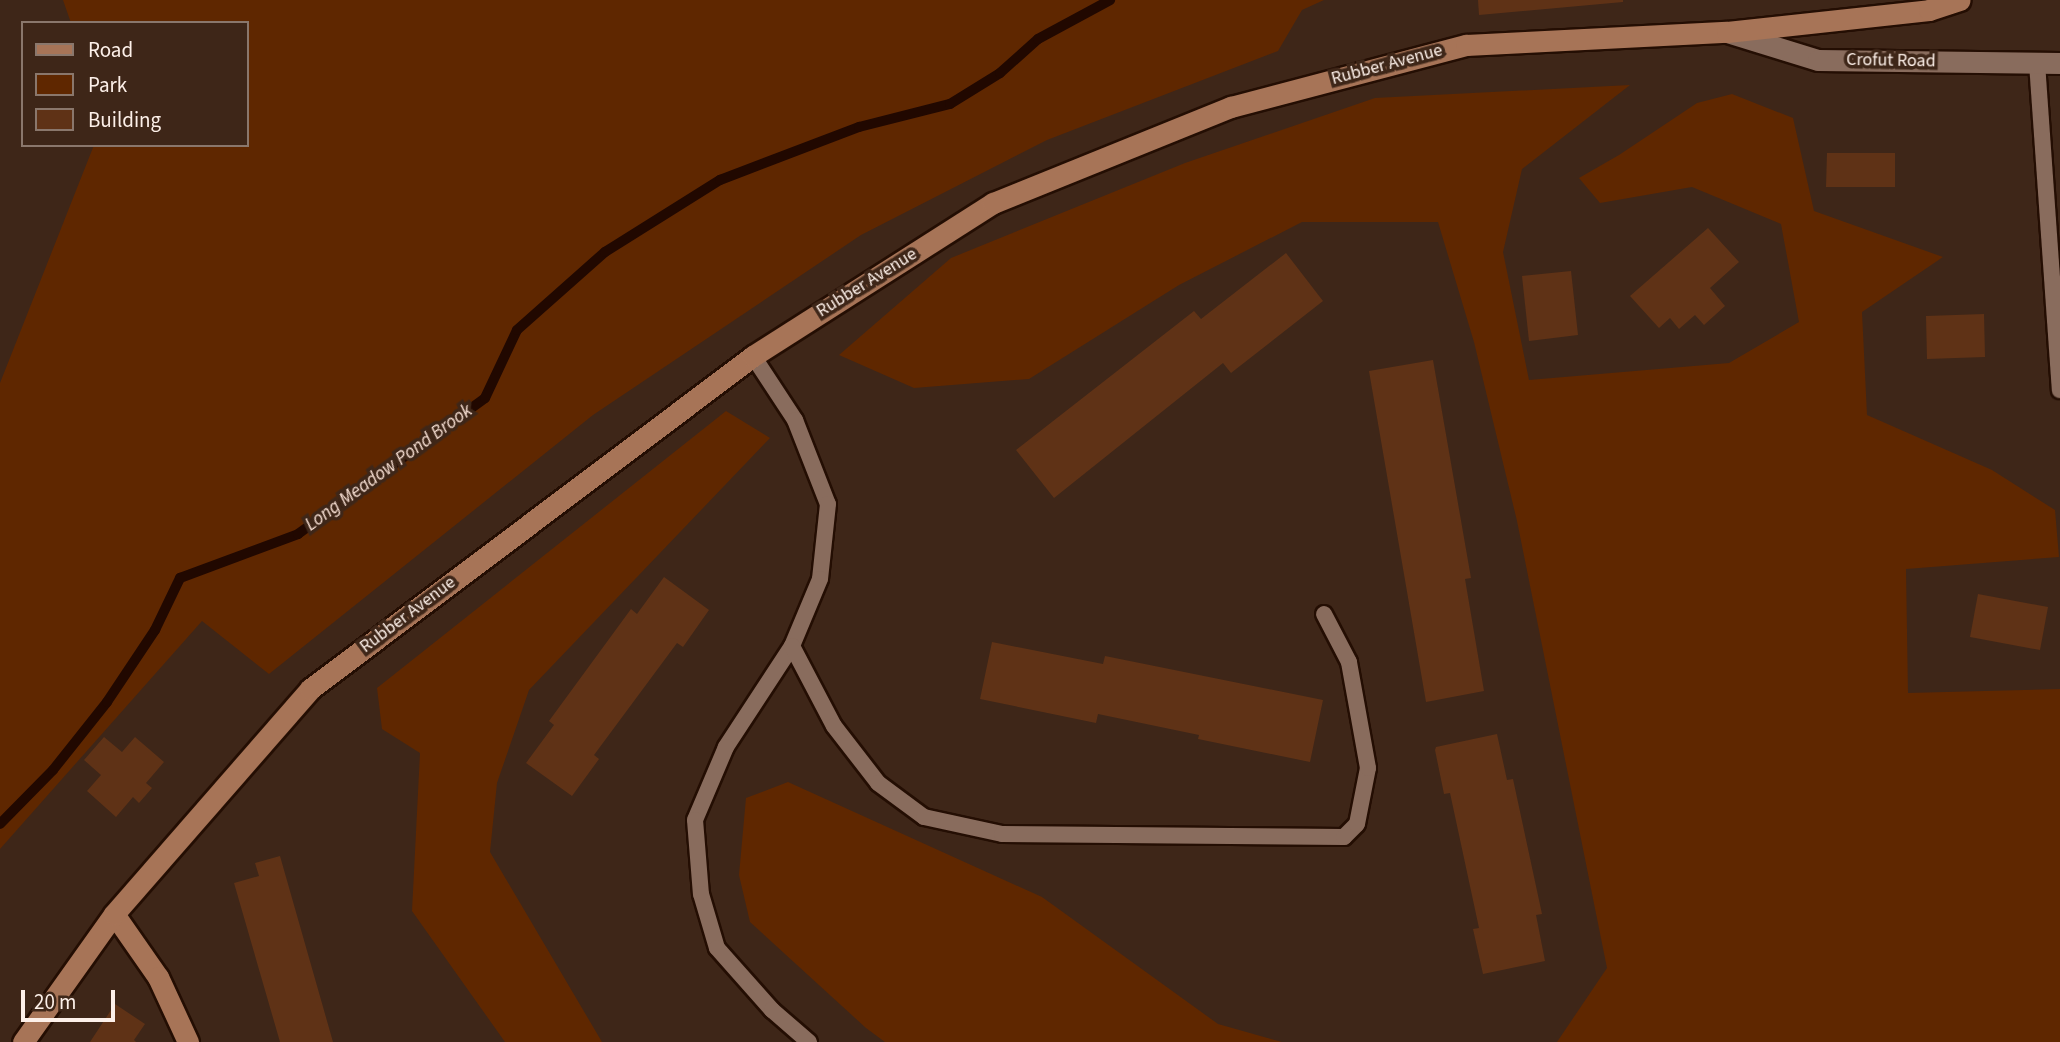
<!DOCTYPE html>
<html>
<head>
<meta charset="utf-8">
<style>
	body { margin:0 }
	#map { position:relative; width:2060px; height:1042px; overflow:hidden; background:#3e2618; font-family:"Source Sans 3",sans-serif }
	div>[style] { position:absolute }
	.green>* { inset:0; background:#5f2700 }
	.stream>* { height:10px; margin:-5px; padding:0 5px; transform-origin:5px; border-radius:5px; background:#210800 }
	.building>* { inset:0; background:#5f3216 }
	.roads { filter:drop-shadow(2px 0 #240e03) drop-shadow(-2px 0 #240e03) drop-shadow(0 2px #240e03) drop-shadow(0 -2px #240e03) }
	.lane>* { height:16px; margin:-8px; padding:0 8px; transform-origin:8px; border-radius:8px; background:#896c5d }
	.street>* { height:21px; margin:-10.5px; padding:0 10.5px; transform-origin:10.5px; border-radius:10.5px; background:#896c5d }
	.secondary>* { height:21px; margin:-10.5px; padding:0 10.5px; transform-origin:10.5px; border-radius:10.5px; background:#a77457 }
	span { translate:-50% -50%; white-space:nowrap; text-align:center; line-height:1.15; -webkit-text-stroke:7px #3e2618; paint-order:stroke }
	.street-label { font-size:18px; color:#fdf0e9 }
	.water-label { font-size:19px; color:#f5ddd1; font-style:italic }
	.legend { position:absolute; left:21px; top:21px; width:228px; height:126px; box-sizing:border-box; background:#3e2618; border:2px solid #8a776c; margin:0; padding:9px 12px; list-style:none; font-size:21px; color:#fdf0e9 }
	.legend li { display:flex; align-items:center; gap:14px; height:35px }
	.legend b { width:35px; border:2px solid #8a776c }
	.scale { position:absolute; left:21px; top:990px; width:94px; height:32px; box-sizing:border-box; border:4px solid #fdf0e9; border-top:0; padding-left:9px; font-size:21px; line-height:24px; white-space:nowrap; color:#fdf0e9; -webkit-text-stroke:5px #3e2618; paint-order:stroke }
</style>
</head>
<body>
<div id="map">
	<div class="green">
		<div style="clip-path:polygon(63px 0,1324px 0,1302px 10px,1278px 51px,1047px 140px,861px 235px,593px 415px,269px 674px,202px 621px,0 849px,0 383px,94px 145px,247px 145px,247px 23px,71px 23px)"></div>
		<div style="clip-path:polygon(1630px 85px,1522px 169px,1503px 252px,1529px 380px,1729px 363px,1799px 322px,1781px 224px,1692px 187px,1600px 203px,1579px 178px,1619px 155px,1697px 103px,1732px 94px,1793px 118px,1814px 211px,1943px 257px,1862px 312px,1867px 415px,1992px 470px,2055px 510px,2059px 557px,1906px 569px,1908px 693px,2060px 689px,2060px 1042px,1557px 1042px,1607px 968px,1517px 521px,1474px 342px,1438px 222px,1302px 222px,1179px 285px,1029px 379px,914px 388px,839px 355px,951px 258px,1185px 163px,1375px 98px)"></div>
		<div style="clip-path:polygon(726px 411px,770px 438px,529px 690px,497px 783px,490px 852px,602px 1042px,505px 1042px,412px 911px,420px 753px,382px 729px,377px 688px)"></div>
		<div style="clip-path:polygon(788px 782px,1042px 897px,1218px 1024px,1282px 1042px,885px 1042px,866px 1028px,750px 922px,739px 875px,746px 798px)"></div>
	</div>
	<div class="stream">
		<div style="left:0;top:824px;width:76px;rotate:-45.5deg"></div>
		<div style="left:53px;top:770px;width:87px;rotate:-51.5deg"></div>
		<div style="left:107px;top:702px;width:87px;rotate:-56.3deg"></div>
		<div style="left:155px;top:630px;width:58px;rotate:-64.3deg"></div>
		<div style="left:180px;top:578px;width:126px;rotate:-20.4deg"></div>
		<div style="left:298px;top:534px;width:231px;rotate:-36deg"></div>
		<div style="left:485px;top:398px;width:75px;rotate:-64.8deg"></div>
		<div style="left:517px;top:330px;width:118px;rotate:-41.6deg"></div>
		<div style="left:605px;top:252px;width:136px;rotate:-32.1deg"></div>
		<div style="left:720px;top:180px;width:149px;rotate:-20.9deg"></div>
		<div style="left:859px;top:127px;width:94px;rotate:-14.2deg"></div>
		<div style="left:950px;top:104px;width:59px;rotate:-31.8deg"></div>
		<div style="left:1000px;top:73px;width:51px;rotate:-41.8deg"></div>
		<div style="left:1038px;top:39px;width:82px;rotate:-28.4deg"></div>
	</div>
	<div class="building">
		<div style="clip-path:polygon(1478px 0,1623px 0,1623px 2px,1479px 15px)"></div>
		<div style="clip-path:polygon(1827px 153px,1895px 153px,1895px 187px,1826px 187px)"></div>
		<div style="clip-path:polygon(1708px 228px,1739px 262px,1710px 288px,1725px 306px,1704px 325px,1695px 315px,1679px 329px,1670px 318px,1659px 328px,1630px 296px)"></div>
		<div style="clip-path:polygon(1286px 253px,1323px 301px,1231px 373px,1223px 363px,1054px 498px,1016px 450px,1194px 311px,1201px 319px)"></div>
		<div style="clip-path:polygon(1571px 271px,1578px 335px,1529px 341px,1522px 276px)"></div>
		<div style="clip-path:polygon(1984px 314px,1985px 357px,1927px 359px,1926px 316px)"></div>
		<div style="clip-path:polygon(1433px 360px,1471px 578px,1465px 579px,1484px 691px,1426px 702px,1369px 371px)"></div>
		<div style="clip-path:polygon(664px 577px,709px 610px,683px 647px,677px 643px,594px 755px,599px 759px,572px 796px,526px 763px,554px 725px,549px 721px,631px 609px,637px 614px)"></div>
		<div style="clip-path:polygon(1978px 594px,2048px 607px,2040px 650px,1970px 637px)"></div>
		<div style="clip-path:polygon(992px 642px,1103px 664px,1105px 656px,1323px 700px,1310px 762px,1198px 739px,1199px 735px,1098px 714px,1096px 723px,980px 699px)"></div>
		<div style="clip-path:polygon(1497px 734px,1507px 780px,1513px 779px,1542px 914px,1536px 915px,1545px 961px,1483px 974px,1473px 929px,1479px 928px,1450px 793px,1444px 794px,1435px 750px,1436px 747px)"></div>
		<div style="clip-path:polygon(104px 737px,122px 752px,135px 737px,164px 762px,146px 783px,152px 788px,139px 803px,133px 797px,116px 817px,87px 791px,101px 775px,84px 760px)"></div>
		<div style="clip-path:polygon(280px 856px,333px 1042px,280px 1042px,234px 883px,259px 876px,255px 863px)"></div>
		<div style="clip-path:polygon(115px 1004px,145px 1024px,134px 1040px,136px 1042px,90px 1042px)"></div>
	</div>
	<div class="roads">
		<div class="lane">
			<div style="left:2037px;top:63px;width:328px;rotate:86deg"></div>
			<div style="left:753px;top:356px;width:77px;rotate:56.7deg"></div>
			<div style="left:795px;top:420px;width:90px;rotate:68.6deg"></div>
			<div style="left:828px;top:504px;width:75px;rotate:96.1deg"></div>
			<div style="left:820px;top:579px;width:73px;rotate:112.7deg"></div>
			<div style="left:792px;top:646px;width:121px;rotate:123.2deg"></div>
			<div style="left:726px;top:747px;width:79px;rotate:113deg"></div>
			<div style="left:695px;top:820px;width:74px;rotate:85.4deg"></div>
			<div style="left:701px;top:894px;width:56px;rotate:73.5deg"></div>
			<div style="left:717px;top:948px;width:83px;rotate:48.4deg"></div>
			<div style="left:772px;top:1010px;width:49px;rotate:40.9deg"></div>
			<div style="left:792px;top:646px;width:90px;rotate:62.3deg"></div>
			<div style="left:834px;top:726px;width:72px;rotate:52.3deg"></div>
			<div style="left:878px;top:783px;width:57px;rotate:36.5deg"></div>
			<div style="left:924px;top:817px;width:80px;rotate:12.3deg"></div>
			<div style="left:1002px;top:834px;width:342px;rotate:0.5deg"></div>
			<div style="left:1344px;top:837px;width:18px;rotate:-45deg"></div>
			<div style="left:1357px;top:824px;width:57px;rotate:-78.9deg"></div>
			<div style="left:1368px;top:768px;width:108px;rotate:-100.2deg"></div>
			<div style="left:1349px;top:662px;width:54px;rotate:-117.5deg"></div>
		</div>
		<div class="street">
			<div style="left:1727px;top:32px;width:95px;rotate:17.1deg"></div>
			<div style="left:1818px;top:60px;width:242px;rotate:0.7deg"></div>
		</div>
		<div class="secondary">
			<div style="left:114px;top:914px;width:77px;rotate:55.1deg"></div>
			<div style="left:158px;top:977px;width:72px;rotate:65.2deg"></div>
			<div style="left:23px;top:1042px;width:157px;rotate:-54.6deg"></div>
			<div style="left:114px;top:914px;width:298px;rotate:-48.9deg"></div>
			<div style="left:310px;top:689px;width:554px;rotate:-36.93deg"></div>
			<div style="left:753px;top:356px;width:285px;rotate:-32.5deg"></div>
			<div style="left:993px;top:203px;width:257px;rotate:-22deg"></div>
			<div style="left:1231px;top:107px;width:243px;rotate:-14.8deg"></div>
			<div style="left:1466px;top:45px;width:261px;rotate:-2.9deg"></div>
			<div style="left:1727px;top:32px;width:203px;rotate:-6.2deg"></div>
			<div style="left:1929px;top:10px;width:32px;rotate:-18deg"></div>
		</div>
	</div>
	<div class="street-label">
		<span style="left:1891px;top:61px;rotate:1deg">Crofut Road</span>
		<span style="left:1387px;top:65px;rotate:-15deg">Rubber Avenue</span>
		<span style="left:867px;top:283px;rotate:-32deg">Rubber Avenue</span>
		<span style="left:408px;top:615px;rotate:-37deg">Rubber Avenue</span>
	</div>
	<div class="water-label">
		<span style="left:389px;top:468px;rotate:-36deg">Long Meadow Pond Brook</span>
	</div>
	<ul class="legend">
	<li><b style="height:9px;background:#a77457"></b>Road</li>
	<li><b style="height:19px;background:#5f2700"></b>Park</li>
	<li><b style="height:19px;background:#5f3216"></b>Building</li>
	</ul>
	<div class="scale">20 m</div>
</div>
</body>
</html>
